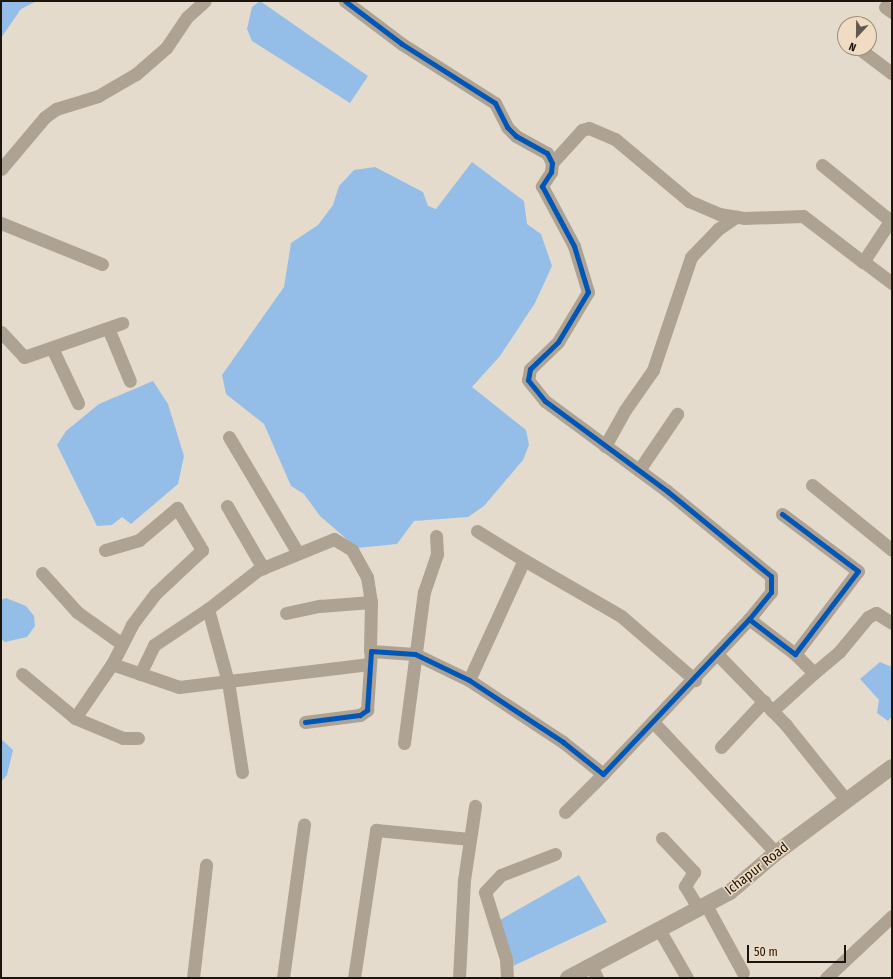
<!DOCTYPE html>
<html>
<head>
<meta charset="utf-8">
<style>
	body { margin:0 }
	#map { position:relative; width:893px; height:979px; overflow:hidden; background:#e5dbcd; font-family:"Fira Sans Condensed",sans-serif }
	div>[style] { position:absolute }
	.water>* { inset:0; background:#94bee7 }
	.minor>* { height:13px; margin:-6.5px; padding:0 6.5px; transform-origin:6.5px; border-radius:6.5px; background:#aea392 }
	.tertiary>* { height:16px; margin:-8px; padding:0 8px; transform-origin:8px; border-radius:8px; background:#aea392 }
	.cycleway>* { height:5px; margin:-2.5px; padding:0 2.5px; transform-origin:2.5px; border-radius:2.5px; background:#0057b8 }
	span { translate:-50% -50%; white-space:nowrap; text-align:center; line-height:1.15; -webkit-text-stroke:3px #efdcc3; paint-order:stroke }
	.street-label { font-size:14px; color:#1c150c }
	.frame { position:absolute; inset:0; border:2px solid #1c150c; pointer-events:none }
	.north { position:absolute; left:837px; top:16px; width:40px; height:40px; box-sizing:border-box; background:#efdcc3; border:1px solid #9b8c7a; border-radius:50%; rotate:202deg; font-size:11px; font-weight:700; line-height:16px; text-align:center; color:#1c150c }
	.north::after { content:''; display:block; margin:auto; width:14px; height:18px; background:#625a50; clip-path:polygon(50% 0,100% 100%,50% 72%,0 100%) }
	.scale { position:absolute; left:747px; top:945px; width:99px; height:18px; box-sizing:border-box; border:2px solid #1c150c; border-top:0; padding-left:5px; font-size:12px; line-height:14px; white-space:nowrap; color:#1c150c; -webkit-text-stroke:3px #efdcc3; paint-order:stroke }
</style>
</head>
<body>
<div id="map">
	<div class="water">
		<div style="clip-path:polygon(1px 1px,37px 1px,21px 9px,1px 38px)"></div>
		<div style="clip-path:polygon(260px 1px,368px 76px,350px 103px,252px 41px,247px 29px,252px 7px)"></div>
		<div style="clip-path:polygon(472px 162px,524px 201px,527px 224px,541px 234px,552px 266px,535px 303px,500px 356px,472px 387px,526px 430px,529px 445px,523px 460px,484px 506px,468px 517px,414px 521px,397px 544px,357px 548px,320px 516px,304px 494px,291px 486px,264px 424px,226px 394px,222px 375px,284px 287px,291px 243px,318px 225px,333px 205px,339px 186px,354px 170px,375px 167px,423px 192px,428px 206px,436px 209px)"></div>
		<div style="clip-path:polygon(153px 381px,168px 404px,184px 456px,178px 484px,131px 524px,122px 517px,112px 525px,97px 526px,57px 445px,66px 431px,99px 404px)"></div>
		<div style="clip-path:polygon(6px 598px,26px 606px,34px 616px,35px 626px,27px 637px,5px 642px,1px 639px,1px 600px)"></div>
		<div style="clip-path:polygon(880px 662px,892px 667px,892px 716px,888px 721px,877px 713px,879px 700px,860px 679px)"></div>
		<div style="clip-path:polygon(1px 739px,13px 750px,7px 775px,1px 782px)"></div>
		<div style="clip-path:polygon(579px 875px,607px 922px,513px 966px,498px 921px)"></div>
	</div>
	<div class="minor">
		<div style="left:345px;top:1px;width:71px;rotate:37deg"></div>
		<div style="left:402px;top:44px;width:110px;rotate:32.4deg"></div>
		<div style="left:495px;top:103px;width:27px;rotate:63deg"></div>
		<div style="left:507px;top:127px;width:13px;rotate:45deg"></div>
		<div style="left:516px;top:136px;width:35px;rotate:29deg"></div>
		<div style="left:547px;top:153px;width:11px;rotate:63deg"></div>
		<div style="left:552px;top:163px;width:9px;rotate:96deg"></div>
		<div style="left:551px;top:172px;width:17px;rotate:123deg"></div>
		<div style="left:542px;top:186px;width:68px;rotate:61.9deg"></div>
		<div style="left:574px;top:246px;width:48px;rotate:73.1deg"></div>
		<div style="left:588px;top:292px;width:58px;rotate:121deg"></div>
		<div style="left:558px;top:342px;width:39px;rotate:136deg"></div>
		<div style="left:530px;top:369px;width:11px;rotate:100deg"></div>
		<div style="left:528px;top:380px;width:27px;rotate:51deg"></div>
		<div style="left:545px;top:401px;width:152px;rotate:36.4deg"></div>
		<div style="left:667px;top:491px;width:134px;rotate:39.3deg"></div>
		<div style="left:771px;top:576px;width:16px;rotate:90deg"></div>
		<div style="left:771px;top:592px;width:35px;rotate:129deg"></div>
		<div style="left:749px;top:619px;width:58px;rotate:37.3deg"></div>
		<div style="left:795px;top:654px;width:104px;rotate:-52.8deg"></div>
		<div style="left:858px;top:571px;width:95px;rotate:-143.1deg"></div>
		<div style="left:885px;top:7px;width:9px;rotate:36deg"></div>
		<div style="left:861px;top:50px;width:39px;rotate:37deg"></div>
		<div style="left:552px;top:163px;width:45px;rotate:-47.7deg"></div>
		<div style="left:582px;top:130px;width:7px;rotate:-16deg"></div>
		<div style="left:589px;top:128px;width:28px;rotate:23deg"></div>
		<div style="left:615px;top:139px;width:97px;rotate:40deg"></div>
		<div style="left:689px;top:201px;width:33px;rotate:23deg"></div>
		<div style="left:719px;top:214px;width:25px;rotate:9deg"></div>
		<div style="left:744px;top:218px;width:59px;rotate:-1.9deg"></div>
		<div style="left:803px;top:216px;width:76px;rotate:37.5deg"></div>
		<div style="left:863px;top:262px;width:53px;rotate:-56.6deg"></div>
		<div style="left:822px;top:165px;width:90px;rotate:39.2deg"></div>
		<div style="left:1px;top:169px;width:68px;rotate:-49.8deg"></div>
		<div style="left:45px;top:117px;width:14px;rotate:-36deg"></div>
		<div style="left:56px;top:109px;width:44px;rotate:-17.2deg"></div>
		<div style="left:98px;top:96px;width:44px;rotate:-30.1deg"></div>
		<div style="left:136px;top:74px;width:40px;rotate:-41deg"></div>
		<div style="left:166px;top:48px;width:37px;rotate:-56deg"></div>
		<div style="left:187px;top:17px;width:24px;rotate:-42deg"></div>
		<div style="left:1px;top:223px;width:109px;rotate:22.1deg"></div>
		<div style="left:864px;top:262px;width:35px;rotate:37deg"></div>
		<div style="left:108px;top:328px;width:57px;rotate:67.5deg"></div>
		<div style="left:1px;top:332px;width:34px;rotate:47deg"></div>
		<div style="left:24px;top:357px;width:104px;rotate:-19.1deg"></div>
		<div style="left:52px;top:348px;width:61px;rotate:64.7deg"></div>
		<div style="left:229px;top:437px;width:135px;rotate:59.3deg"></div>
		<div style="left:605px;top:446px;width:41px;rotate:-60.9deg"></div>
		<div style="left:625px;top:410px;width:49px;rotate:-55deg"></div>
		<div style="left:653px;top:370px;width:119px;rotate:-71.4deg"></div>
		<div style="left:691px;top:257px;width:39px;rotate:-46deg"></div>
		<div style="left:718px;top:229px;width:22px;rotate:-34deg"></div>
		<div style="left:639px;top:470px;width:68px;rotate:-55.8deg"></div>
		<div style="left:812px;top:485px;width:103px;rotate:39.1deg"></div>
		<div style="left:227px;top:506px;width:72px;rotate:59.9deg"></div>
		<div style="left:477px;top:531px;width:55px;rotate:31.7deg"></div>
		<div style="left:105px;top:550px;width:35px;rotate:-16deg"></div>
		<div style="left:139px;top:540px;width:50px;rotate:-40.1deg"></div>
		<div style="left:177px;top:508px;width:49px;rotate:59.2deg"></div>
		<div style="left:202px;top:550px;width:64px;rotate:136.9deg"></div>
		<div style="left:155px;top:594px;width:39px;rotate:127deg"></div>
		<div style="left:132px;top:625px;width:44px;rotate:117.1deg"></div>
		<div style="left:112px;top:664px;width:65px;rotate:124.4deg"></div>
		<div style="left:75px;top:718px;width:52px;rotate:22.6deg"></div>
		<div style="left:123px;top:738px;width:15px"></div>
		<div style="left:42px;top:573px;width:52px;rotate:48.1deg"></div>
		<div style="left:77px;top:612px;width:55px;rotate:35.4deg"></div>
		<div style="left:286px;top:613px;width:35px;rotate:-12deg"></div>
		<div style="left:320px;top:606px;width:51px;rotate:-4.5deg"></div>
		<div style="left:718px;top:655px;width:98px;rotate:45.8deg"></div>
		<div style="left:786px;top:725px;width:96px;rotate:51.3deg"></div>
		<div style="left:112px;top:664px;width:71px;rotate:18.9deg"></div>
		<div style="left:179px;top:687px;width:190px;rotate:-6.9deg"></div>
		<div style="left:814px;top:673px;width:33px;rotate:-40deg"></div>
		<div style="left:839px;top:652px;width:45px;rotate:-50.4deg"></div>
		<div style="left:868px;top:617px;width:9px;rotate:-27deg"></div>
		<div style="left:876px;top:613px;width:19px;rotate:32deg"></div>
		<div style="left:22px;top:674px;width:69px;rotate:39.7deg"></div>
		<div style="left:140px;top:674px;width:32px;rotate:-64deg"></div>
		<div style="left:154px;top:645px;width:65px;rotate:-33.7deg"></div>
		<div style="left:469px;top:680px;width:132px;rotate:-65.4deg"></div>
		<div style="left:524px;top:560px;width:112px;rotate:30deg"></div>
		<div style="left:621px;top:616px;width:98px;rotate:40.9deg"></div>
		<div style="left:772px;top:711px;width:57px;rotate:-42.1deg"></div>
		<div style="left:814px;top:673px;width:27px;rotate:-135deg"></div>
		<div style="left:305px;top:722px;width:55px;rotate:-7.3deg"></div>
		<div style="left:360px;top:715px;width:9px;rotate:-36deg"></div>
		<div style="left:367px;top:710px;width:59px;rotate:-86.1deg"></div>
		<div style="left:371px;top:651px;width:44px;rotate:3.9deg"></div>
		<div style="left:415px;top:654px;width:60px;rotate:25.7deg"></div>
		<div style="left:469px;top:680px;width:113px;rotate:33.4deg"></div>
		<div style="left:563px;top:742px;width:51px;rotate:38.7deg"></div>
		<div style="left:603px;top:774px;width:213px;rotate:-46.7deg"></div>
		<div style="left:654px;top:723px;width:178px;rotate:46.8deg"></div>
		<div style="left:404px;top:743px;width:152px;rotate:-82.5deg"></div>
		<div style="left:424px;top:592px;width:40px;rotate:-71.1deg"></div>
		<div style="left:437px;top:554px;width:18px;rotate:-93deg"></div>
		<div style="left:721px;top:747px;width:63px;rotate:-46.9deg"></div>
		<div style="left:242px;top:772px;width:91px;rotate:-98.8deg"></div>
		<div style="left:228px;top:682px;width:76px;rotate:-105.3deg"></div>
		<div style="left:208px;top:609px;width:63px;rotate:-38deg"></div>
		<div style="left:258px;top:570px;width:82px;rotate:-22.2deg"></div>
		<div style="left:334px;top:539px;width:21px;rotate:31deg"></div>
		<div style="left:352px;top:550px;width:31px;rotate:61deg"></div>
		<div style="left:367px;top:577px;width:25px;rotate:81deg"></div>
		<div style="left:371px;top:602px;width:49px;rotate:91.2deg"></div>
		<div style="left:565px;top:812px;width:54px;rotate:-45deg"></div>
		<div style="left:662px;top:838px;width:47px;rotate:46.7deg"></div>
		<div style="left:694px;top:872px;width:17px;rotate:123deg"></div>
		<div style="left:685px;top:886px;width:27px;rotate:59deg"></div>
		<div style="left:706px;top:905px;width:77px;rotate:61.4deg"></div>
		<div style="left:660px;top:931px;width:54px;rotate:60.1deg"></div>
		<div style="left:591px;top:966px;width:13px;rotate:63deg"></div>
		<div style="left:193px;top:978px;width:114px;rotate:-83.4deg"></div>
		<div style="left:283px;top:978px;width:155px;rotate:-82.2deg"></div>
		<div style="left:354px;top:978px;width:150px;rotate:-81.5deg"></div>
		<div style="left:376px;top:830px;width:94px;rotate:5.5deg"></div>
		<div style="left:459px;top:978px;width:98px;rotate:-87.1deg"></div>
		<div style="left:464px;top:880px;width:75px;rotate:-81.5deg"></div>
		<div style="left:507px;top:978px;width:19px;rotate:-93deg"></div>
		<div style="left:506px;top:959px;width:70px;rotate:-107.4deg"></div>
		<div style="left:485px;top:892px;width:23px;rotate:-47deg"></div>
		<div style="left:501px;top:875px;width:58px;rotate:-21.3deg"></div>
		<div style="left:826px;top:978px;width:91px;rotate:-43.2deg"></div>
	</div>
	<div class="tertiary">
		<div style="left:568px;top:978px;width:183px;rotate:-28deg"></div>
		<div style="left:730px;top:892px;width:60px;rotate:-40.3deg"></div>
		<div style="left:776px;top:853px;width:144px;rotate:-36.6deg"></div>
	</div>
	<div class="cycleway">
		<div style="left:345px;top:1px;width:71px;rotate:37deg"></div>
		<div style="left:402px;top:44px;width:110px;rotate:32.4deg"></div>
		<div style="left:495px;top:103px;width:27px;rotate:63deg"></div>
		<div style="left:507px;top:127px;width:13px;rotate:45deg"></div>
		<div style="left:516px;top:136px;width:35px;rotate:29deg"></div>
		<div style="left:547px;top:153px;width:11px;rotate:63deg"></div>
		<div style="left:552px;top:163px;width:9px;rotate:96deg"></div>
		<div style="left:551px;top:172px;width:17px;rotate:123deg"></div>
		<div style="left:542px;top:186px;width:68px;rotate:61.9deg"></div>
		<div style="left:574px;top:246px;width:48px;rotate:73.1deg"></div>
		<div style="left:588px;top:292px;width:58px;rotate:121deg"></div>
		<div style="left:558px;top:342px;width:39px;rotate:136deg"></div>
		<div style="left:530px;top:369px;width:11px;rotate:100deg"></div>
		<div style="left:528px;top:380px;width:27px;rotate:51deg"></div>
		<div style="left:545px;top:401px;width:152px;rotate:36.4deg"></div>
		<div style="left:667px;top:491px;width:134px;rotate:39.3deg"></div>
		<div style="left:771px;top:576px;width:16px;rotate:90deg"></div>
		<div style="left:771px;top:592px;width:35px;rotate:129deg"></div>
		<div style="left:749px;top:619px;width:58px;rotate:37.3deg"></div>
		<div style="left:795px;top:654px;width:104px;rotate:-52.8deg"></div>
		<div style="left:858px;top:571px;width:95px;rotate:-143.1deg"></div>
		<div style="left:305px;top:722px;width:55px;rotate:-7.3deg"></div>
		<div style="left:360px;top:715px;width:9px;rotate:-36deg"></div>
		<div style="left:367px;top:710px;width:59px;rotate:-86.1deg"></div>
		<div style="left:371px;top:651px;width:44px;rotate:3.9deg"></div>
		<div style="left:415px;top:654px;width:60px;rotate:25.7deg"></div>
		<div style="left:469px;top:680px;width:113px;rotate:33.4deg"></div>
		<div style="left:563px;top:742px;width:51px;rotate:38.7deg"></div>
		<div style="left:603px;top:774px;width:213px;rotate:-46.7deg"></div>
	</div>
	<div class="street-label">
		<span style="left:757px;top:869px;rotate:-38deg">Ichapur Road</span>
	</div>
	<div class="frame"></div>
	<div class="north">N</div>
	<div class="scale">50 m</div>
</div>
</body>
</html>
